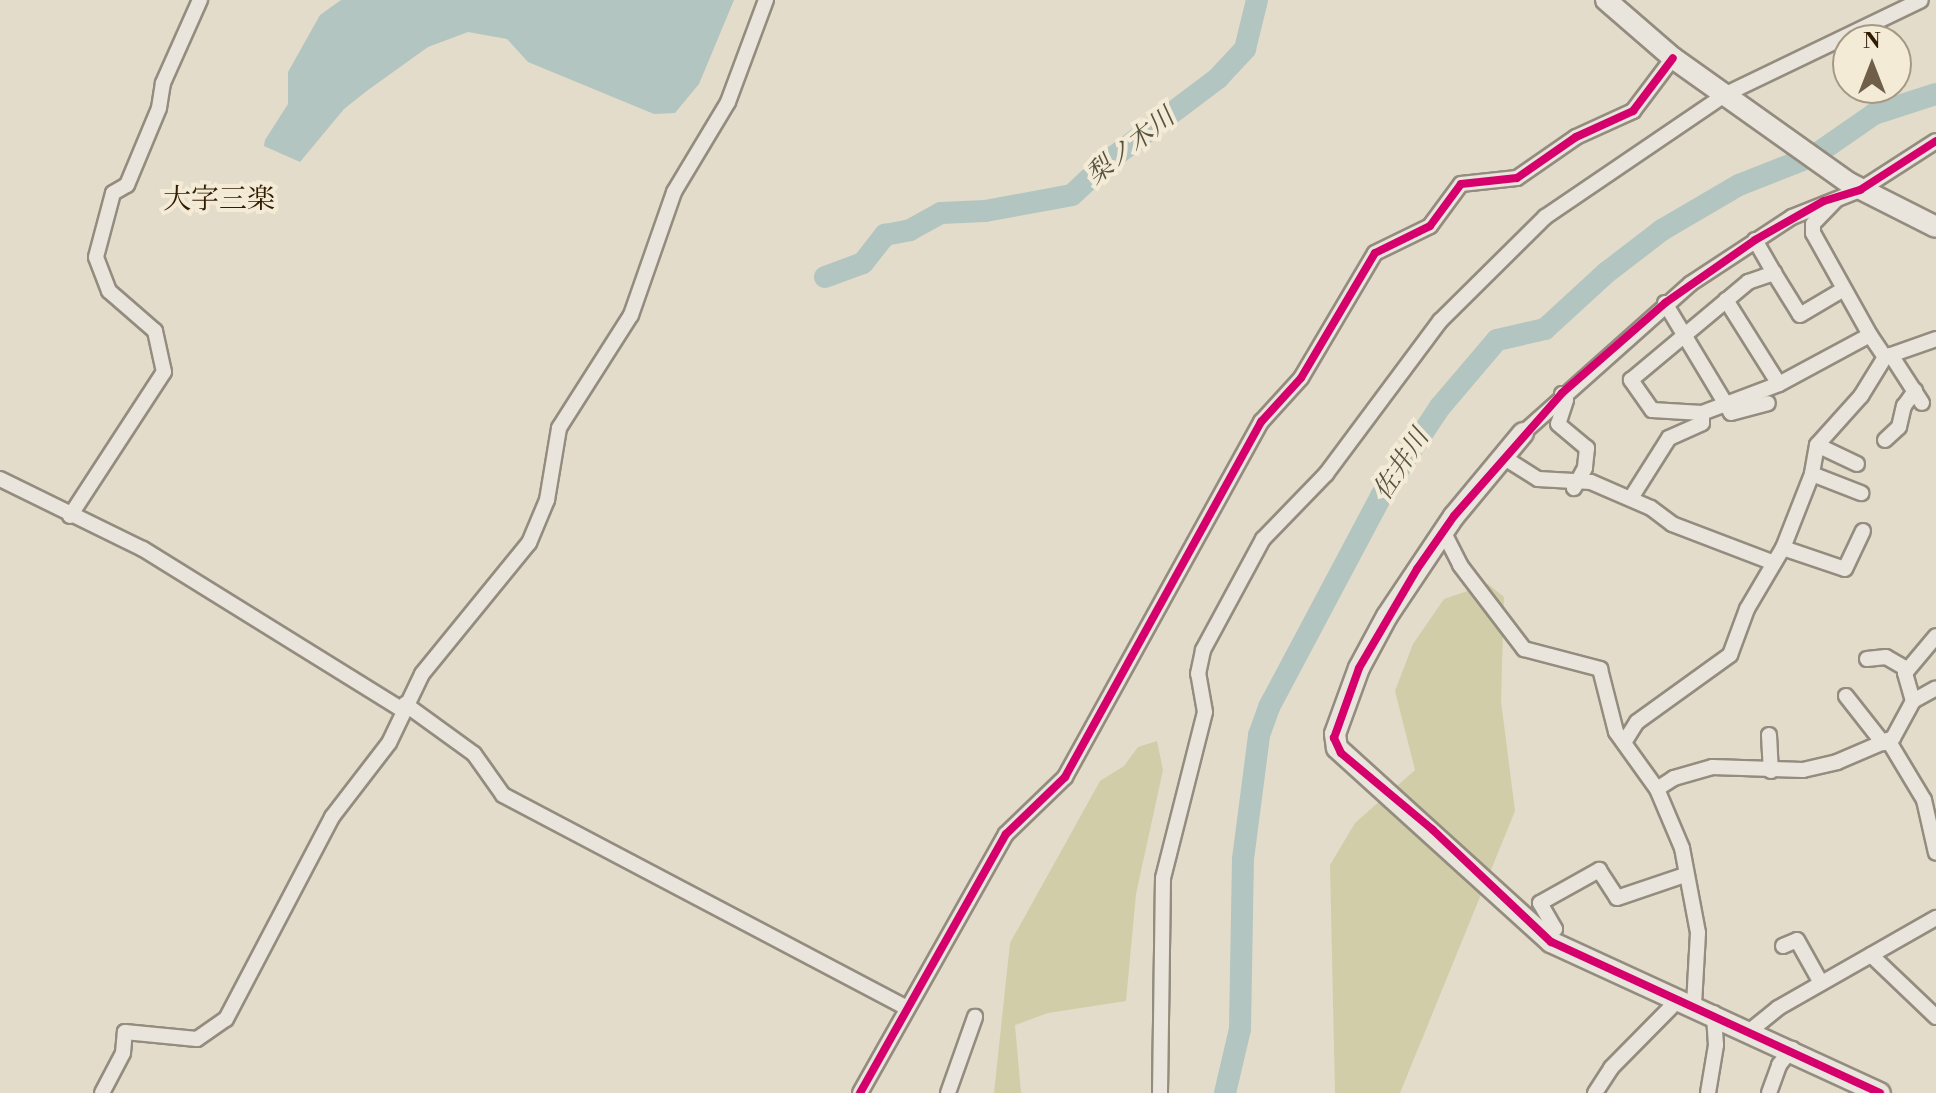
<!DOCTYPE html>
<html>
<head>
<meta charset="utf-8">
<style>
	body { margin:0 }
	#map { position:relative; width:1936px; height:1093px; overflow:hidden; background:#e4dcca; font-family:"Libre Bodoni","Noto Serif JP",serif }
	div>[style] { position:absolute }
	.green>* { inset:0; background:#d0cda8 }
	.water>* { inset:0; background:#b2c5c0 }
	.river>* { height:22px; margin:-11px; padding:0 11px; transform-origin:11px; border-radius:11px; background:#b2c5c0 }
	.roads { filter:drop-shadow(2px 0 #938c7f) drop-shadow(-2px 0 #938c7f) drop-shadow(0 2px #938c7f) drop-shadow(0 -2px #938c7f) }
	.street>* { height:14px; margin:-7px; padding:0 7px; transform-origin:7px; border-radius:7px; background:#e9e5dd }
	.secondary>* { height:20px; margin:-10px; padding:0 10px; transform-origin:10px; border-radius:10px; background:#e9e5dd }
	.cycleway>* { height:8px; margin:-4px; padding:0 4px; transform-origin:4px; border-radius:4px; background:#d6006c }
	span { translate:-50% -50%; white-space:nowrap; text-align:center; line-height:1.15; -webkit-text-stroke:8px #f4ebd6; paint-order:stroke }
	.water-label { font-size:26px; color:#565343; font-style:italic }
	.quarter-label { font-size:28px; color:#301b03 }
	.north { position:absolute; left:1832px; top:24px; width:80px; height:80px; box-sizing:border-box; background:#f4ebd6; border:2px solid #a69882; border-radius:50%; rotate:0deg; font-size:22px; font-weight:700; line-height:32px; text-align:center; color:#301b03 }
	.north::after { content:''; display:block; margin:auto; width:28px; height:36px; background:#6f5f49; clip-path:polygon(50% 0,100% 100%,50% 72%,0 100%) }
</style>
</head>
<body>
<div id="map">
	<div class="green">
		<div style="clip-path:polygon(1488px 584px,1504px 597px,1501px 701px,1515px 811px,1400px 1093px,1335px 1093px,1330px 865px,1355px 823px,1415px 770px,1395px 691px,1413px 644px,1444px 599px)"></div>
		<div style="clip-path:polygon(1157px 741px,1163px 770px,1136px 894px,1126px 1001px,1048px 1013px,1015px 1025px,1021px 1093px,994px 1093px,1010px 943px,1100px 781px,1124px 766px,1138px 747px)"></div>
	</div>
	<div class="water">
		<div style="clip-path:polygon(341px 0,734px 0,699px 84px,675px 113px,654px 114px,528px 62px,507px 39px,468px 32px,428px 47px,368px 90px,344px 109px,300px 162px,264px 146px,265px 140px,288px 104px,288px 72px,320px 15px)"></div>
	</div>
	<div class="river">
		<div style="left:825px;top:277px;width:40px;rotate:-20.2deg"></div>
		<div style="left:863px;top:263px;width:36px;rotate:-52deg"></div>
		<div style="left:885px;top:235px;width:25px;rotate:-11deg"></div>
		<div style="left:910px;top:230px;width:35px;rotate:-29deg"></div>
		<div style="left:941px;top:213px;width:44px;rotate:-2.6deg"></div>
		<div style="left:985px;top:211px;width:88px;rotate:-10.4deg"></div>
		<div style="left:1072px;top:195px;width:50px;rotate:-43.4deg"></div>
		<div style="left:1108px;top:161px;width:138px;rotate:-37deg"></div>
		<div style="left:1218px;top:78px;width:40px;rotate:-47deg"></div>
		<div style="left:1245px;top:49px;width:50px;rotate:-76.2deg"></div>
		<div style="left:1225px;top:1093px;width:66px;rotate:-76.8deg"></div>
		<div style="left:1240px;top:1029px;width:170px;rotate:-89deg"></div>
		<div style="left:1243px;top:859px;width:125px;rotate:-82.6deg"></div>
		<div style="left:1259px;top:735px;width:30px;rotate:-70deg"></div>
		<div style="left:1269px;top:707px;width:239px;rotate:-62deg"></div>
		<div style="left:1381px;top:496px;width:107px;rotate:-56.5deg"></div>
		<div style="left:1440px;top:407px;width:88px;rotate:-49.6deg"></div>
		<div style="left:1497px;top:340px;width:49px;rotate:-12.9deg"></div>
		<div style="left:1545px;top:329px;width:83px;rotate:-42.6deg"></div>
		<div style="left:1606px;top:273px;width:71px;rotate:-37.5deg"></div>
		<div style="left:1662px;top:230px;width:89px;rotate:-30.3deg"></div>
		<div style="left:1739px;top:185px;width:82px;rotate:-21.5deg"></div>
		<div style="left:1815px;top:155px;width:72px;rotate:-34.8deg"></div>
		<div style="left:1874px;top:114px;width:65px;rotate:-17.9deg"></div>
	</div>
	<div class="roads">
		<div class="street">
			<div style="left:1836px;top:200px;width:33px;rotate:134deg"></div>
			<div style="left:1813px;top:224px;width:9px;rotate:90deg"></div>
			<div style="left:1813px;top:233px;width:117px;rotate:60.8deg"></div>
			<div style="left:1774px;top:273px;width:49px;rotate:58.2deg"></div>
			<div style="left:1800px;top:315px;width:51px;rotate:-30.6deg"></div>
			<div style="left:1726px;top:300px;width:99px;rotate:57.8deg"></div>
			<div style="left:1665px;top:303px;width:128px;rotate:59deg"></div>
			<div style="left:1731px;top:413px;width:38px;rotate:-15deg"></div>
			<div style="left:1891px;top:355px;width:57px;rotate:57.1deg"></div>
			<div style="left:1562px;top:394px;width:7px;rotate:56deg"></div>
			<div style="left:1566px;top:400px;width:25px;rotate:108deg"></div>
			<div style="left:1558px;top:424px;width:38px;rotate:40deg"></div>
			<div style="left:1587px;top:448px;width:20px;rotate:96deg"></div>
			<div style="left:1585px;top:468px;width:23px;rotate:119deg"></div>
			<div style="left:1702px;top:413px;width:50px;rotate:-176.6deg"></div>
			<div style="left:1652px;top:410px;width:37px;rotate:-125deg"></div>
			<div style="left:1631px;top:380px;width:153px;rotate:-39.9deg"></div>
			<div style="left:1748px;top:282px;width:28px;rotate:-19deg"></div>
			<div style="left:1774px;top:273px;width:38px;rotate:-120deg"></div>
			<div style="left:1523px;top:433px;width:224px;rotate:-41.7deg"></div>
			<div style="left:1690px;top:284px;width:122px;rotate:-33.3deg"></div>
			<div style="left:1792px;top:217px;width:73px;rotate:-21.7deg"></div>
			<div style="left:1860px;top:190px;width:90px;rotate:-32.8deg"></div>
			<div style="left:1885px;top:440px;width:19px;rotate:-43deg"></div>
			<div style="left:1899px;top:427px;width:22px;rotate:-77deg"></div>
			<div style="left:1904px;top:406px;width:19px;rotate:-54deg"></div>
			<div style="left:1817px;top:445px;width:29px;rotate:100deg"></div>
			<div style="left:1812px;top:474px;width:53px;rotate:21.2deg"></div>
			<div style="left:1503px;top:457px;width:41px;rotate:32.2deg"></div>
			<div style="left:1538px;top:479px;width:53px;rotate:3.2deg"></div>
			<div style="left:1591px;top:482px;width:65px;rotate:23.4deg"></div>
			<div style="left:1651px;top:508px;width:26px;rotate:37deg"></div>
			<div style="left:1672px;top:524px;width:109px;rotate:20.9deg"></div>
			<div style="left:1857px;top:464px;width:44px;rotate:-154.6deg"></div>
			<div style="left:1817px;top:445px;width:66px;rotate:-48.1deg"></div>
			<div style="left:1861px;top:396px;width:46px;rotate:-58.4deg"></div>
			<div style="left:1885px;top:357px;width:54px;rotate:-19.4deg"></div>
			<div style="left:1812px;top:474px;width:79px;rotate:111.4deg"></div>
			<div style="left:1783px;top:548px;width:65px;rotate:18.7deg"></div>
			<div style="left:1845px;top:569px;width:42px;rotate:-64.7deg"></div>
			<div style="left:0;top:479px;width:159px;rotate:26.1deg"></div>
			<div style="left:143px;top:549px;width:306px;rotate:31.8deg"></div>
			<div style="left:1631px;top:498px;width:71px;rotate:-57.7deg"></div>
			<div style="left:1669px;top:438px;width:36px;rotate:-24deg"></div>
			<div style="left:1702px;top:423px;width:10px;rotate:-90deg"></div>
			<div style="left:1702px;top:413px;width:82px;rotate:-20.6deg"></div>
			<div style="left:1779px;top:384px;width:103px;rotate:-28.3deg"></div>
			<div style="left:1870px;top:335px;width:27px;rotate:56deg"></div>
			<div style="left:70px;top:516px;width:172px;rotate:-56.9deg"></div>
			<div style="left:164px;top:372px;width:42px;rotate:-102.4deg"></div>
			<div style="left:155px;top:331px;width:61px;rotate:-139deg"></div>
			<div style="left:109px;top:291px;width:36px;rotate:-111deg"></div>
			<div style="left:96px;top:257px;width:66px;rotate:-75.1deg"></div>
			<div style="left:113px;top:193px;width:16px;rotate:-30deg"></div>
			<div style="left:127px;top:185px;width:83px;rotate:-67.4deg"></div>
			<div style="left:159px;top:108px;width:25px;rotate:-81deg"></div>
			<div style="left:163px;top:83px;width:91px;rotate:-66deg"></div>
			<div style="left:1443px;top:531px;width:38px;rotate:63deg"></div>
			<div style="left:1460px;top:565px;width:106px;rotate:52.7deg"></div>
			<div style="left:1524px;top:649px;width:79px;rotate:14.7deg"></div>
			<div style="left:1600px;top:669px;width:65px;rotate:75.7deg"></div>
			<div style="left:1616px;top:732px;width:70px;rotate:54.3deg"></div>
			<div style="left:1657px;top:789px;width:64px;rotate:67deg"></div>
			<div style="left:1682px;top:848px;width:86px;rotate:79.3deg"></div>
			<div style="left:1698px;top:933px;width:71px;rotate:93.2deg"></div>
			<div style="left:1867px;top:659px;width:19px;rotate:-6deg"></div>
			<div style="left:1886px;top:657px;width:24px;rotate:30deg"></div>
			<div style="left:1846px;top:696px;width:60px;rotate:51.8deg"></div>
			<div style="left:1913px;top:701px;width:29px;rotate:-106deg"></div>
			<div style="left:1905px;top:673px;width:48px;rotate:-50deg"></div>
			<div style="left:405px;top:704px;width:85px;rotate:35.9deg"></div>
			<div style="left:474px;top:754px;width:50px;rotate:54.7deg"></div>
			<div style="left:503px;top:795px;width:454px;rotate:27.8deg"></div>
			<div style="left:1769px;top:735px;width:36px;rotate:87deg"></div>
			<div style="left:1888px;top:740px;width:70px;rotate:59deg"></div>
			<div style="left:1924px;top:800px;width:54px;rotate:77.2deg"></div>
			<div style="left:1625px;top:741px;width:22px;rotate:-58deg"></div>
			<div style="left:1637px;top:722px;width:115px;rotate:-35.8deg"></div>
			<div style="left:1730px;top:655px;width:49px;rotate:-69.7deg"></div>
			<div style="left:1747px;top:609px;width:71px;rotate:-59.5deg"></div>
			<div style="left:1657px;top:789px;width:20px;rotate:-33deg"></div>
			<div style="left:1674px;top:778px;width:40px;rotate:-16deg"></div>
			<div style="left:1712px;top:767px;width:91px;rotate:1.9deg"></div>
			<div style="left:1803px;top:770px;width:35px;rotate:-13deg"></div>
			<div style="left:1837px;top:762px;width:61px;rotate:-23.2deg"></div>
			<div style="left:1893px;top:738px;width:42px;rotate:-61.6deg"></div>
			<div style="left:1913px;top:701px;width:26px;rotate:-29deg"></div>
			<div style="left:1544px;top:936px;width:13px;rotate:-32deg"></div>
			<div style="left:1555px;top:929px;width:30px;rotate:-120deg"></div>
			<div style="left:1540px;top:903px;width:68px;rotate:-29.2deg"></div>
			<div style="left:1599px;top:870px;width:33px;rotate:57deg"></div>
			<div style="left:1617px;top:898px;width:72px;rotate:-18.7deg"></div>
			<div style="left:1783px;top:946px;width:15px;rotate:-23deg"></div>
			<div style="left:1797px;top:940px;width:49px;rotate:60.8deg"></div>
			<div style="left:1871px;top:955px;width:90px;rotate:43.6deg"></div>
			<div style="left:1751px;top:1030px;width:35px;rotate:-39deg"></div>
			<div style="left:1778px;top:1008px;width:182px;rotate:-29.7deg"></div>
			<div style="left:102px;top:1093px;width:45px;rotate:-62.3deg"></div>
			<div style="left:123px;top:1053px;width:21px;rotate:-85deg"></div>
			<div style="left:125px;top:1032px;width:72px;rotate:5.6deg"></div>
			<div style="left:197px;top:1039px;width:35px;rotate:-35deg"></div>
			<div style="left:226px;top:1019px;width:228px;rotate:-62.3deg"></div>
			<div style="left:332px;top:817px;width:93px;rotate:-52.4deg"></div>
			<div style="left:389px;top:743px;width:76px;rotate:-64.4deg"></div>
			<div style="left:422px;top:674px;width:169px;rotate:-50.8deg"></div>
			<div style="left:529px;top:543px;width:47px;rotate:-67.3deg"></div>
			<div style="left:547px;top:500px;width:73px;rotate:-80.5deg"></div>
			<div style="left:559px;top:428px;width:134px;rotate:-57.5deg"></div>
			<div style="left:631px;top:315px;width:130px;rotate:-70.7deg"></div>
			<div style="left:674px;top:192px;width:105px;rotate:-59deg"></div>
			<div style="left:728px;top:102px;width:109px;rotate:-69.6deg"></div>
			<div style="left:860px;top:1093px;width:297px;rotate:-60.6deg"></div>
			<div style="left:1006px;top:834px;width:82px;rotate:-44deg"></div>
			<div style="left:1065px;top:777px;width:406px;rotate:-61.1deg"></div>
			<div style="left:1261px;top:422px;width:59px;rotate:-47.7deg"></div>
			<div style="left:1301px;top:378px;width:145px;rotate:-59.4deg"></div>
			<div style="left:1375px;top:253px;width:61px;rotate:-26.1deg"></div>
			<div style="left:1430px;top:226px;width:52px;rotate:-53.6deg"></div>
			<div style="left:1461px;top:184px;width:56px;rotate:-6.1deg"></div>
			<div style="left:1517px;top:178px;width:72px;rotate:-34.8deg"></div>
			<div style="left:1576px;top:137px;width:63px;rotate:-24.5deg"></div>
			<div style="left:1633px;top:111px;width:66px;rotate:-53deg"></div>
			<div style="left:948px;top:1093px;width:81px;rotate:-70.4deg"></div>
			<div style="left:1160px;top:1093px;width:215px;rotate:-89.2deg"></div>
			<div style="left:1163px;top:878px;width:171px;rotate:-75.8deg"></div>
			<div style="left:1205px;top:712px;width:39px;rotate:-100deg"></div>
			<div style="left:1198px;top:674px;width:25px;rotate:-78deg"></div>
			<div style="left:1203px;top:650px;width:126px;rotate:-61.6deg"></div>
			<div style="left:1263px;top:539px;width:91px;rotate:-45.9deg"></div>
			<div style="left:1326px;top:474px;width:191px;rotate:-53.3deg"></div>
			<div style="left:1440px;top:321px;width:148px;rotate:-44.7deg"></div>
			<div style="left:1545px;top:217px;width:219px;rotate:-34.2deg"></div>
			<div style="left:1726px;top:94px;width:216px;rotate:-25.7deg"></div>
			<div style="left:1595px;top:1093px;width:30px;rotate:-57deg"></div>
			<div style="left:1611px;top:1068px;width:98px;rotate:-45.4deg"></div>
			<div style="left:1708px;top:1093px;width:49px;rotate:-80.5deg"></div>
			<div style="left:1716px;top:1045px;width:32px;rotate:-94deg"></div>
			<div style="left:1769px;top:1093px;width:30px;rotate:-70deg"></div>
			<div style="left:1779px;top:1065px;width:21px;rotate:-51deg"></div>
		</div>
		<div class="secondary">
			<div style="left:1606px;top:0;width:89px;rotate:40.9deg"></div>
			<div style="left:1673px;top:58px;width:216px;rotate:35.4deg"></div>
			<div style="left:1849px;top:183px;width:97px;rotate:26.8deg"></div>
			<div style="left:1523px;top:433px;width:108px;rotate:129.7deg"></div>
			<div style="left:1454px;top:516px;width:120px;rotate:123.8deg"></div>
			<div style="left:1387px;top:616px;width:59px;rotate:118.3deg"></div>
			<div style="left:1359px;top:668px;width:70px;rotate:110deg"></div>
			<div style="left:1335px;top:734px;width:14px;rotate:82deg"></div>
			<div style="left:1337px;top:748px;width:289px;rotate:42.2deg"></div>
			<div style="left:1551px;top:942px;width:362px;rotate:24.7deg"></div>
		</div>
	</div>
	<div class="cycleway">
		<div style="left:860px;top:1093px;width:297px;rotate:-60.6deg"></div>
		<div style="left:1006px;top:834px;width:82px;rotate:-44deg"></div>
		<div style="left:1065px;top:777px;width:406px;rotate:-61.1deg"></div>
		<div style="left:1261px;top:422px;width:59px;rotate:-47.7deg"></div>
		<div style="left:1301px;top:378px;width:145px;rotate:-59.4deg"></div>
		<div style="left:1375px;top:253px;width:61px;rotate:-26.1deg"></div>
		<div style="left:1430px;top:226px;width:52px;rotate:-53.6deg"></div>
		<div style="left:1461px;top:184px;width:56px;rotate:-6.1deg"></div>
		<div style="left:1517px;top:178px;width:72px;rotate:-34.8deg"></div>
		<div style="left:1576px;top:137px;width:63px;rotate:-24.5deg"></div>
		<div style="left:1633px;top:111px;width:66px;rotate:-53deg"></div>
		<div style="left:1880px;top:1093px;width:362px;rotate:-155.3deg"></div>
		<div style="left:1551px;top:942px;width:163px;rotate:-136.5deg"></div>
		<div style="left:1433px;top:830px;width:120px;rotate:-140.1deg"></div>
		<div style="left:1341px;top:753px;width:17px;rotate:-115deg"></div>
		<div style="left:1334px;top:738px;width:74px;rotate:-70.3deg"></div>
		<div style="left:1359px;top:668px;width:115px;rotate:-59.6deg"></div>
		<div style="left:1417px;top:569px;width:65px;rotate:-55.1deg"></div>
		<div style="left:1454px;top:516px;width:164px;rotate:-48.7deg"></div>
		<div style="left:1562px;top:393px;width:137px;rotate:-41.1deg"></div>
		<div style="left:1665px;top:303px;width:110px;rotate:-35deg"></div>
		<div style="left:1755px;top:240px;width:79px;rotate:-29.5deg"></div>
		<div style="left:1824px;top:201px;width:38px;rotate:-17deg"></div>
		<div style="left:1860px;top:190px;width:90px;rotate:-32.8deg"></div>
	</div>
	<div class="water-label">
		<span style="left:1131px;top:147px;rotate:-39deg">梨ノ木川</span>
		<span style="left:1402px;top:465px;rotate:-57deg">佐井川</span>
	</div>
	<div class="quarter-label">
		<span style="left:219px;top:200px">大字三楽</span>
	</div>
	<div class="north">N</div>
</div>
</body>
</html>
